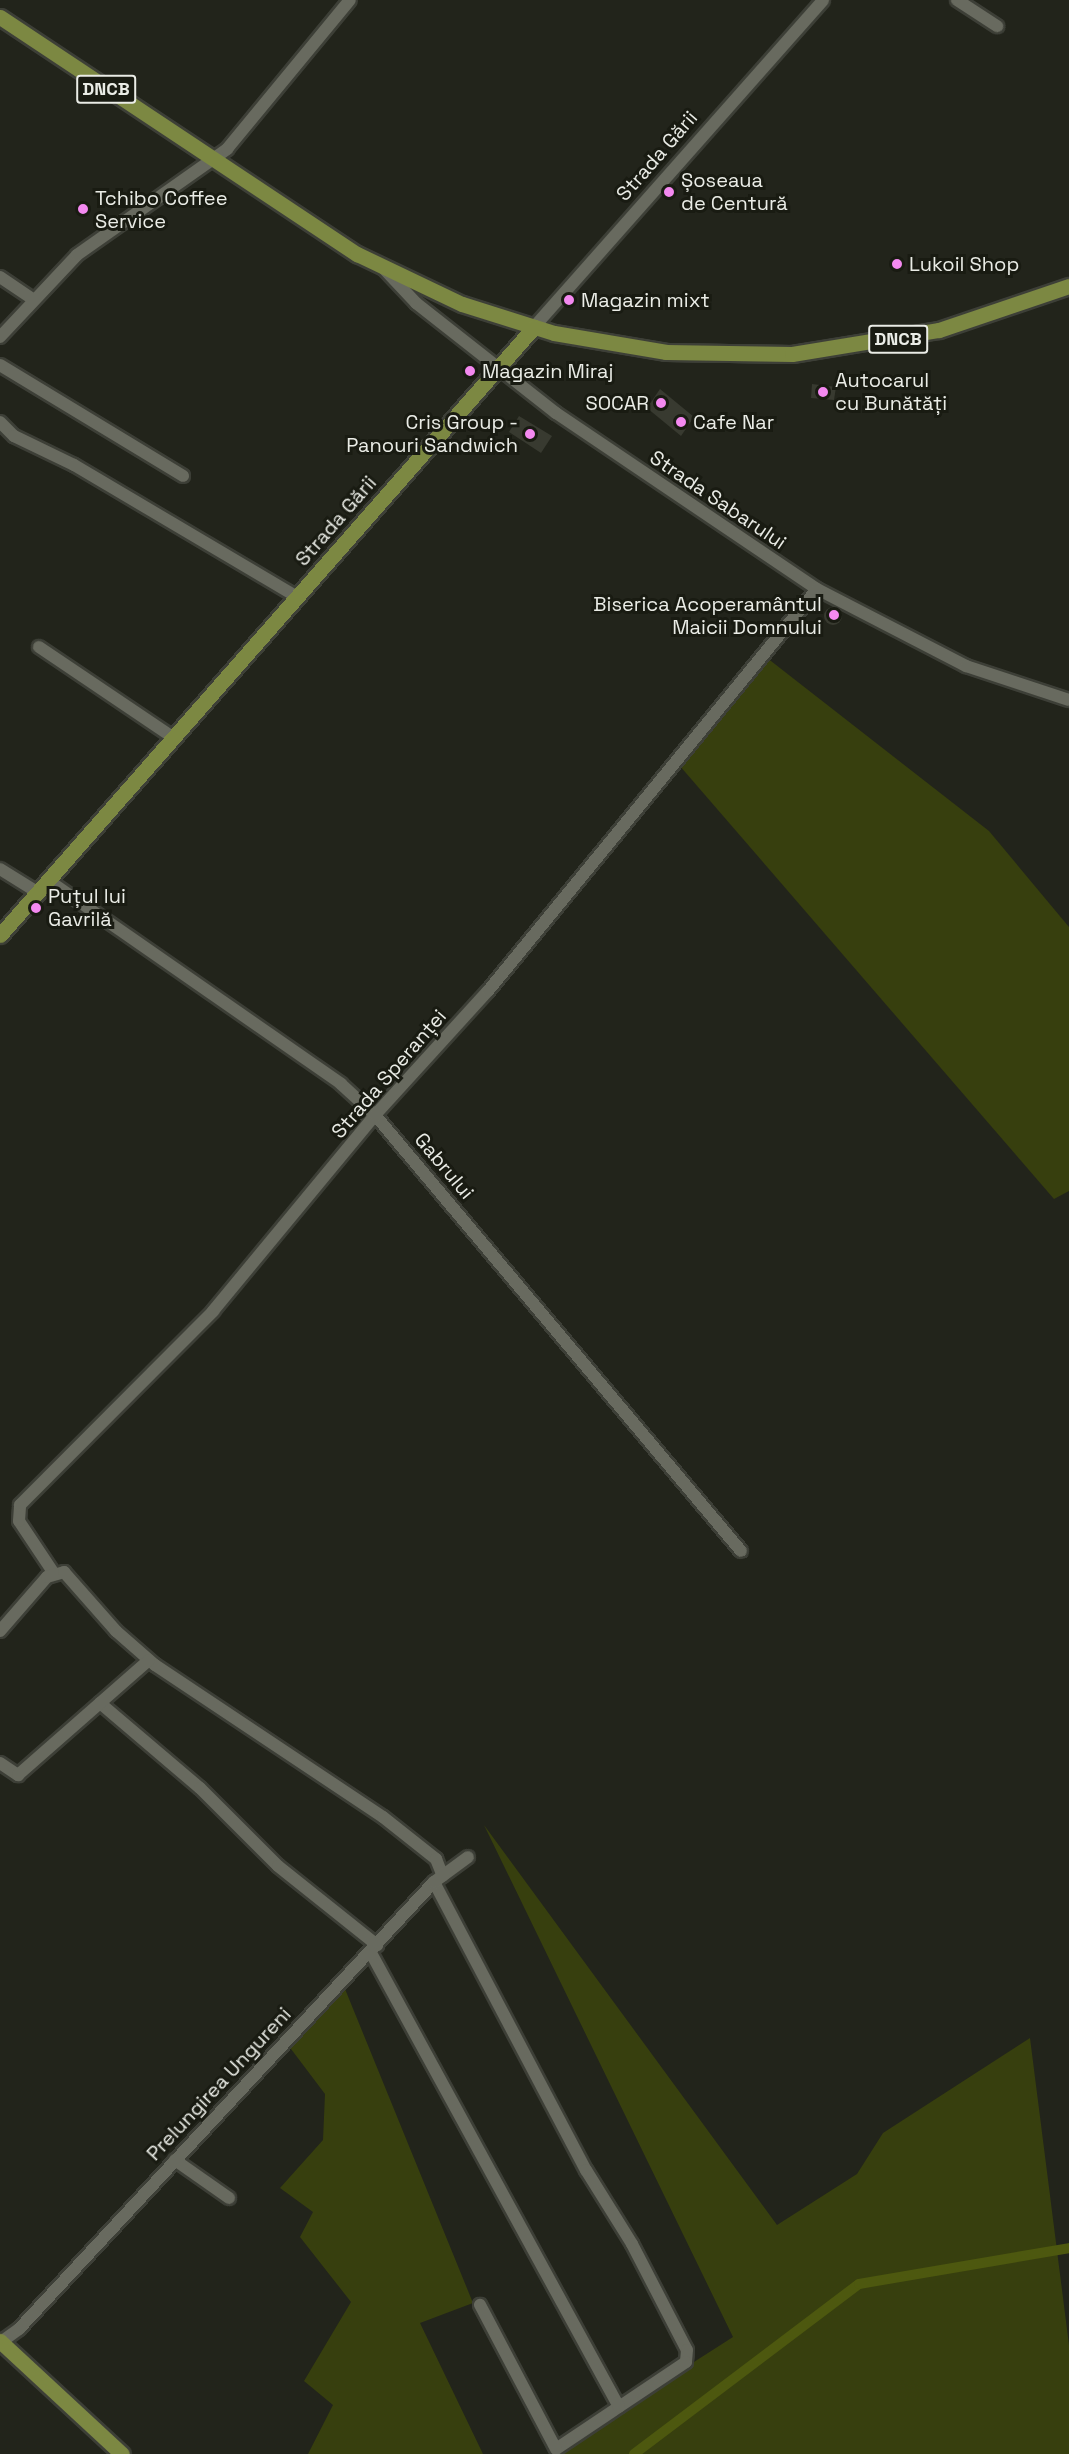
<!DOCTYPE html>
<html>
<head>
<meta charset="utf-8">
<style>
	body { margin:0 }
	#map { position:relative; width:1069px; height:2454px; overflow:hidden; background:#22241b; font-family:"Space Grotesk",sans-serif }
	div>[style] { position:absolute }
	.green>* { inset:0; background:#373f0e }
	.canal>* { height:10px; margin:-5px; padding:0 5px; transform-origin:5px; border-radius:5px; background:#4d580f }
	.building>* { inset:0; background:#383a30 }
	.round { border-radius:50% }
	.roads { filter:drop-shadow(2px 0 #3d3f37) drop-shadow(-2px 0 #3d3f37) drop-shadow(0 2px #3d3f37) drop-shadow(0 -2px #3d3f37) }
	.minor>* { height:12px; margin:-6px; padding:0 6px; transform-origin:6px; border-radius:6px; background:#686a5f }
	.major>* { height:15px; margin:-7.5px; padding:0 7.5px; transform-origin:7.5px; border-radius:7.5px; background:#7c8842 }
	.dots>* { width:16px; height:16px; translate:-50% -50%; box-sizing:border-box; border:3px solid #191b12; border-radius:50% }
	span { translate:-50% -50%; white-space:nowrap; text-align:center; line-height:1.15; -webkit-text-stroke:6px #191b12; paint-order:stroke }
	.shield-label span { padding:2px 4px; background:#191b12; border:2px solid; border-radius:4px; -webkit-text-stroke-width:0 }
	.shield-label { font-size:18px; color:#eaece6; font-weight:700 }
	.street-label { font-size:20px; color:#eaece6 }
	.poi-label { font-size:20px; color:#eaece6 }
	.left { translate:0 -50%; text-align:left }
	.right { translate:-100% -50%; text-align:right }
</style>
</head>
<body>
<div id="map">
	<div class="green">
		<div style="clip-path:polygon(758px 651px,989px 831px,1069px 927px,1069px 1191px,1054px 1199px,673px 758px)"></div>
		<div style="clip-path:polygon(484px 1825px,777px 2225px,857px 2174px,883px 2133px,1030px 2038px,1069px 2345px,1069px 2454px,550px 2454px,733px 2337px)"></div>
		<div style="clip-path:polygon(345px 1989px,473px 2303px,420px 2323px,483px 2454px,308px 2454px,333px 2405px,304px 2381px,351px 2302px,300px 2237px,313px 2212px,280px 2188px,323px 2140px,325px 2094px,288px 2045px)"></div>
	</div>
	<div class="canal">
		<div style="left:634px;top:2454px;width:282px;rotate:-37.1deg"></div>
		<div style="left:859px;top:2284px;width:213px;rotate:-9.7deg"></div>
	</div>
	<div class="building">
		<div style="clip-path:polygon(812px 384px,836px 387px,834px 400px,811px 398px)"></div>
		<div style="clip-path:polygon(660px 389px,694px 417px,681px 436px,647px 408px)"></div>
		<div style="clip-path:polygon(519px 416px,552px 436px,541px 453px,509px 432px)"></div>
		<div class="round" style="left:824px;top:607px;width:18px;height:18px"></div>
	</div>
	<div class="roads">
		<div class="minor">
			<div style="left:957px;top:0;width:48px;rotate:33deg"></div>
			<div style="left:384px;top:269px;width:47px;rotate:46.7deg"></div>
			<div style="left:416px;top:303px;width:178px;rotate:38.2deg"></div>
			<div style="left:556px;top:413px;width:315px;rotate:34deg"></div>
			<div style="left:817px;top:589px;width:168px;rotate:27.3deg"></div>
			<div style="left:966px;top:666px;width:108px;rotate:18.3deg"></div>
			<div style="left:0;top:277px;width:40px;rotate:34deg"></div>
			<div style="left:534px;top:327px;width:436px;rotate:-48.5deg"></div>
			<div style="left:0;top:337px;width:112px;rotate:-46.8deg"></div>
			<div style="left:77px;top:255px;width:184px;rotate:-35.2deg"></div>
			<div style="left:227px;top:149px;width:193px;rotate:-50.5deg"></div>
			<div style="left:0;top:365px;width:214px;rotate:31.2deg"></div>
			<div style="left:0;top:422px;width:20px;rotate:45deg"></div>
			<div style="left:14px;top:436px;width:67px;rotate:25.8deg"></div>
			<div style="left:74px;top:465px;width:259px;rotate:30.6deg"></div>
			<div style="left:39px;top:647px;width:163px;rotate:34deg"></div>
			<div style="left:0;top:869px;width:44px;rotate:31.9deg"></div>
			<div style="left:48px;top:880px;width:357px;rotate:34.8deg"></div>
			<div style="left:341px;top:1084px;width:46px;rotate:42.4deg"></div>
			<div style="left:375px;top:1115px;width:569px;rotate:49.99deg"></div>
			<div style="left:53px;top:1572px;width:61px;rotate:-123.7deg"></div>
			<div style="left:19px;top:1521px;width:16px;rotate:-86deg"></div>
			<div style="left:20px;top:1505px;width:274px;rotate:-45.1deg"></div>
			<div style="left:213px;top:1311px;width:254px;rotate:-50.4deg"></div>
			<div style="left:375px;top:1115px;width:168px;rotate:-47.7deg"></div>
			<div style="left:488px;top:991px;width:519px;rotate:-50.7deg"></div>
			<div style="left:0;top:1631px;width:72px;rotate:-49deg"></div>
			<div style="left:47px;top:1577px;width:18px;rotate:-16deg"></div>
			<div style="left:64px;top:1572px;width:79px;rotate:48.6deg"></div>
			<div style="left:116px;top:1631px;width:52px;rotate:41.1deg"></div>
			<div style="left:155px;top:1665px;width:274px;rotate:33.7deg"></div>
			<div style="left:383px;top:1817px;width:68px;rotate:38.4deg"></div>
			<div style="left:436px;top:1859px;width:18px;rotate:68deg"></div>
			<div style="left:100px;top:1703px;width:131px;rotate:40.4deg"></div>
			<div style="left:200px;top:1788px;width:110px;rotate:45deg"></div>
			<div style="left:278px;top:1866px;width:127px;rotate:38.6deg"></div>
			<div style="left:0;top:1763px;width:22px;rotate:34deg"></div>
			<div style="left:18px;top:1775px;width:174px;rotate:-41.3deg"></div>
			<div style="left:434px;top:1882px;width:326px;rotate:62.2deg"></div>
			<div style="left:586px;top:2170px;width:87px;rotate:58.1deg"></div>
			<div style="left:632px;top:2244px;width:119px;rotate:62.6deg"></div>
			<div style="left:687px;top:2350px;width:12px;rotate:95deg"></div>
			<div style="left:686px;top:2362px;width:156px;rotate:146.2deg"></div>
			<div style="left:556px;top:2449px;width:163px;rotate:-117.8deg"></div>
			<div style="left:371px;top:1953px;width:517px;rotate:61.35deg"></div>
			<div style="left:175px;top:2160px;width:66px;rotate:35.1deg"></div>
			<div style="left:1px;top:2342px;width:22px;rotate:-36deg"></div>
			<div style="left:19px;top:2329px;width:610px;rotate:-47.13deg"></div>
			<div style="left:434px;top:1882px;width:42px;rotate:-36.3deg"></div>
		</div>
		<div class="major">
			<div style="left:0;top:17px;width:429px;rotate:33.6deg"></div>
			<div style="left:357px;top:254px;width:116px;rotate:25.5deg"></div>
			<div style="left:462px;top:304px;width:96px;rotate:17.5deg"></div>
			<div style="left:554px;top:333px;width:114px;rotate:9.6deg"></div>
			<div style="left:666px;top:352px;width:126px;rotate:0.9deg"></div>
			<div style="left:792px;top:354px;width:149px;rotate:-9.3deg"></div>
			<div style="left:939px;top:330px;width:137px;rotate:-18.7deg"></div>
			<div style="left:0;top:935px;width:809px;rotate:-48.71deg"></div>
			<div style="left:0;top:2341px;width:166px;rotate:42.8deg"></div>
		</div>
	</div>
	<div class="dots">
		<div style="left:669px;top:192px;background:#f489f0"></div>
		<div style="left:83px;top:209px;background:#f489f0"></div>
		<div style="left:897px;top:264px;background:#f489f0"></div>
		<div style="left:569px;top:300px;background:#f489f0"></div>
		<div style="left:470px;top:371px;background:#f489f0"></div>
		<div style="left:823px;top:392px;background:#f489f0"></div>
		<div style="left:661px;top:403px;background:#f489f0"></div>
		<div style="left:681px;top:422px;background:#f489f0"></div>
		<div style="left:530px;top:434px;background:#f489f0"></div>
		<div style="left:834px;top:615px;background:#f489f0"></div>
		<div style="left:36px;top:908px;background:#f489f0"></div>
	</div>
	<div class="shield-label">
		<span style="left:106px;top:89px">DNCB</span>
		<span style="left:898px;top:339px">DNCB</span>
	</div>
	<div class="street-label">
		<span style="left:657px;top:156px;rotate:-49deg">Strada Gării</span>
		<span style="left:718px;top:500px;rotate:34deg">Strada Sabarului</span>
		<span style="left:336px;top:521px;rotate:-49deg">Strada Gării</span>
		<span style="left:389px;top:1074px;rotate:-49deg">Strada Speranței</span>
		<span style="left:444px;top:1166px;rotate:50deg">Gabrului</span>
		<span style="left:219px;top:2084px;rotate:-47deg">Prelungirea Ungureni</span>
	</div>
	<div class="poi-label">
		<span class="left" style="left:681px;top:192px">Șoseaua<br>de Centură</span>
		<span class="left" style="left:95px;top:210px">Tchibo Coffee<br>Service</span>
		<span class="left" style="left:909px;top:264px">Lukoil Shop</span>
		<span class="left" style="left:581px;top:300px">Magazin mixt</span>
		<span class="left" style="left:482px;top:371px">Magazin Miraj</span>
		<span class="left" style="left:835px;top:392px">Autocarul<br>cu Bunătăți</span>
		<span class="right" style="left:649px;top:403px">SOCAR</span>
		<span class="right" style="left:518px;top:434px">Cris Group -<br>Panouri Sandwich</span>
		<span class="left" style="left:693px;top:422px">Cafe Nar</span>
		<span class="right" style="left:822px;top:616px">Biserica Acoperamântul<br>Maicii Domnului</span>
		<span class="left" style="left:48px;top:908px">Puțul lui<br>Gavrilă</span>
	</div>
</div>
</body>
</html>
